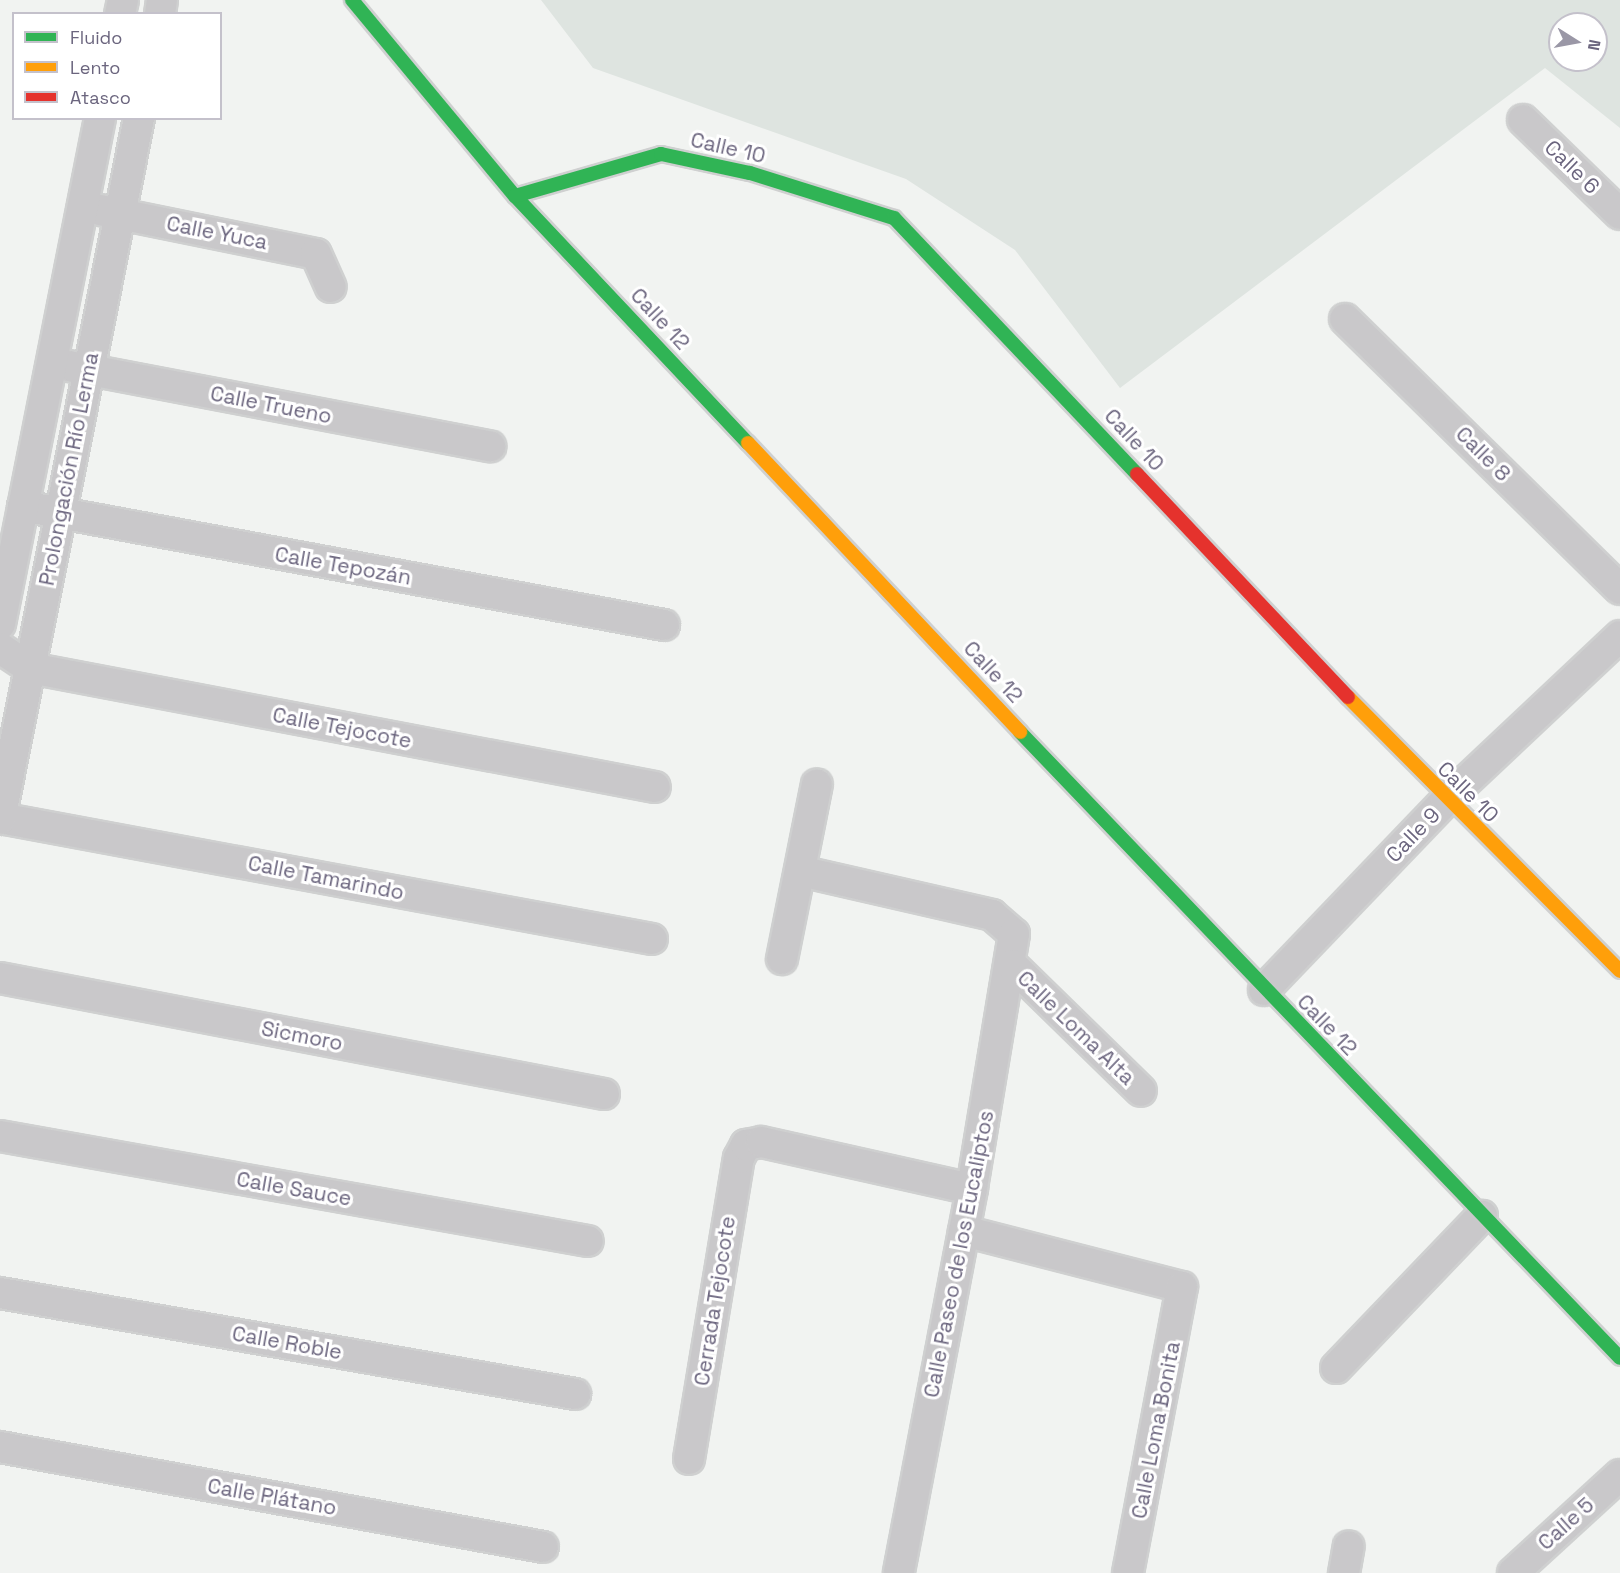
<!DOCTYPE html>
<html>
<head>
<meta charset="utf-8">
<style>
	body { margin:0 }
	#map { position:relative; width:1620px; height:1573px; overflow:hidden; background:#f1f3f1; font-family:"Space Grotesk",sans-serif }
	div>[style] { position:absolute }
	.green>* { inset:0; background:#dee4e0 }
	.roads { filter:drop-shadow(2px 0 #cfd0d0) drop-shadow(-2px 0 #cfd0d0) drop-shadow(0 2px #cfd0d0) drop-shadow(0 -2px #cfd0d0) }
	.street>* { height:30px; margin:-15px; padding:0 15px; transform-origin:15px; border-radius:15px; background:#c9c8ca }
	.fast>* { height:14px; margin:-7px; padding:0 7px; transform-origin:7px; border-radius:7px; background:#30b455 }
	.slow>* { height:14px; margin:-7px; padding:0 7px; transform-origin:7px; border-radius:7px; background:#ff9f0a }
	.jam>* { height:14px; margin:-7px; padding:0 7px; transform-origin:7px; border-radius:7px; background:#e5322d }
	span { translate:-50% -50%; white-space:nowrap; text-align:center; line-height:1.15; -webkit-text-stroke:6px #fff; paint-order:stroke }
	.street-label { font-size:21px; color:#6b657e }
	.legend { position:absolute; left:12px; top:12px; width:210px; height:108px; box-sizing:border-box; background:#fff; border:2px solid #c4c1cb; margin:0; padding:8px 10px; list-style:none; font-size:18px; color:#6b657e }
	.legend li { display:flex; align-items:center; gap:12px; height:30px }
	.legend b { width:30px; border:2px solid #c4c1cb }
	.north { position:absolute; left:1548px; top:12px; width:60px; height:60px; box-sizing:border-box; background:#fff; border:2px solid #c4c1cb; border-radius:50%; rotate:101deg; font-size:16px; font-weight:700; line-height:24px; text-align:center; color:#6b657e }
	.north::after { content:''; display:block; margin:auto; width:21px; height:27px; background:#9a97a6; clip-path:polygon(50% 0,100% 100%,50% 72%,0 100%) }
</style>
</head>
<body>
<div id="map">
	<div class="green">
		<div style="clip-path:polygon(evenodd,541px 0,1620px 0,1620px 128px,1545px 68px,1120px 388px,1015px 250px,906px 179px,593px 68px,541px 0,1560px 24px,1596px 24px,1596px 60px,1560px 60px,1560px 24px)"></div>
	</div>
	<div class="roads">
		<div class="street">
			<div style="left:120px;top:14px;width:14px;rotate:-78deg"></div>
			<div style="left:160px;top:14px;width:14px;rotate:-82deg"></div>
			<div style="left:1523px;top:120px;width:135px;rotate:44.1deg"></div>
			<div style="left:100px;top:210px;width:220px;rotate:11.5deg"></div>
			<div style="left:316px;top:254px;width:36px;rotate:66deg"></div>
			<div style="left:1345px;top:319px;width:385px;rotate:44.5deg"></div>
			<div style="left:69px;top:366px;width:429px;rotate:10.8deg"></div>
			<div style="left:23px;top:506px;width:652px;rotate:10.52deg"></div>
			<div style="left:0;top:624px;width:516px;rotate:-78.82deg"></div>
			<div style="left:0;top:648px;width:36px;rotate:34deg"></div>
			<div style="left:30px;top:668px;width:636px;rotate:10.78deg"></div>
			<div style="left:0;top:818px;width:663px;rotate:10.51deg"></div>
			<div style="left:0;top:819px;width:715px;rotate:-78.78deg"></div>
			<div style="left:800px;top:871px;width:197px;rotate:12.9deg"></div>
			<div style="left:992px;top:915px;width:29px;rotate:41deg"></div>
			<div style="left:1014px;top:934px;width:258px;rotate:99.4deg"></div>
			<div style="left:972px;top:1189px;width:391px;rotate:100.8deg"></div>
			<div style="left:782px;top:959px;width:178px;rotate:-78.7deg"></div>
			<div style="left:1012px;top:965px;width:180px;rotate:44.3deg"></div>
			<div style="left:0;top:978px;width:615px;rotate:10.87deg"></div>
			<div style="left:1264px;top:990px;width:263px;rotate:-46.2deg"></div>
			<div style="left:1446px;top:800px;width:239px;rotate:-43.3deg"></div>
			<div style="left:0;top:1136px;width:597px;rotate:10.12deg"></div>
			<div style="left:964px;top:1231px;width:225px;rotate:14.4deg"></div>
			<div style="left:1182px;top:1287px;width:291px;rotate:100.7deg"></div>
			<div style="left:0;top:1293px;width:584px;rotate:9.96deg"></div>
			<div style="left:1336px;top:1368px;width:211px;rotate:-46.2deg"></div>
			<div style="left:0;top:1447px;width:552px;rotate:10.43deg"></div>
			<div style="left:689px;top:1459px;width:305px;rotate:-80.6deg"></div>
			<div style="left:739px;top:1158px;width:15px;rotate:-62deg"></div>
			<div style="left:746px;top:1145px;width:15px;rotate:-11deg"></div>
			<div style="left:761px;top:1142px;width:216px;rotate:12.6deg"></div>
			<div style="left:1344px;top:1573px;width:27px;rotate:-80deg"></div>
			<div style="left:1513px;top:1573px;width:145px;rotate:-42.5deg"></div>
		</div>
		<div class="fast">
			<div style="left:352px;top:0;width:255px;rotate:50.3deg"></div>
			<div style="left:515px;top:196px;width:340px;rotate:46.7deg"></div>
			<div style="left:515px;top:196px;width:152px;rotate:-16deg"></div>
			<div style="left:661px;top:154px;width:91px;rotate:12.1deg"></div>
			<div style="left:750px;top:173px;width:151px;rotate:17.4deg"></div>
			<div style="left:894px;top:218px;width:353px;rotate:46.5deg"></div>
			<div style="left:1020px;top:732px;width:867px;rotate:46.21deg"></div>
		</div>
		<div class="slow">
			<div style="left:748px;top:443px;width:397px;rotate:46.7deg"></div>
			<div style="left:1348px;top:697px;width:386px;rotate:45.2deg"></div>
		</div>
		<div class="jam">
			<div style="left:1137px;top:474px;width:307px;rotate:46.6deg"></div>
		</div>
	</div>
	<div class="street-label">
		<span style="left:728px;top:148px;rotate:13deg">Calle 10</span>
		<span style="left:1572px;top:167px;rotate:44deg">Calle 6</span>
		<span style="left:217px;top:233px;rotate:11deg">Calle Yuca</span>
		<span style="left:660px;top:319px;rotate:47deg">Calle 12</span>
		<span style="left:271px;top:405px;rotate:11deg">Calle Trueno</span>
		<span style="left:1134px;top:440px;rotate:47deg">Calle 10</span>
		<span style="left:1483px;top:454px;rotate:45deg">Calle 8</span>
		<span style="left:69px;top:469px;rotate:-79deg">Prolongación Río Lerma</span>
		<span style="left:343px;top:566px;rotate:10deg">Calle Tepozán</span>
		<span style="left:993px;top:672px;rotate:47deg">Calle 12</span>
		<span style="left:342px;top:728px;rotate:11deg">Calle Tejocote</span>
		<span style="left:1468px;top:792px;rotate:45deg">Calle 10</span>
		<span style="left:1413px;top:835px;rotate:-46deg">Calle 9</span>
		<span style="left:326px;top:878px;rotate:11deg">Calle Tamarindo</span>
		<span style="left:1327px;top:1025px;rotate:46deg">Calle 12</span>
		<span style="left:1076px;top:1028px;rotate:44deg">Calle Loma Alta</span>
		<span style="left:302px;top:1036px;rotate:11deg">Sicmoro</span>
		<span style="left:294px;top:1189px;rotate:10deg">Calle Sauce</span>
		<span style="left:959px;top:1254px;rotate:-79deg">Calle Paseo de los Eucaliptos</span>
		<span style="left:715px;top:1301px;rotate:-81deg">Cerrada Tejocote</span>
		<span style="left:287px;top:1343px;rotate:10deg">Calle Roble</span>
		<span style="left:1156px;top:1430px;rotate:-79deg">Calle Loma Bonita</span>
		<span style="left:272px;top:1497px;rotate:10deg">Calle Plátano</span>
		<span style="left:1566px;top:1524px;rotate:-42deg">Calle 5</span>
	</div>
	<ul class="legend">
	<li><b style="height:8px;background:#30b455"></b>Fluido</li>
	<li><b style="height:8px;background:#ff9f0a"></b>Lento</li>
	<li><b style="height:8px;background:#e5322d"></b>Atasco</li>
	</ul>
	<div class="north">N</div>
</div>
</body>
</html>
